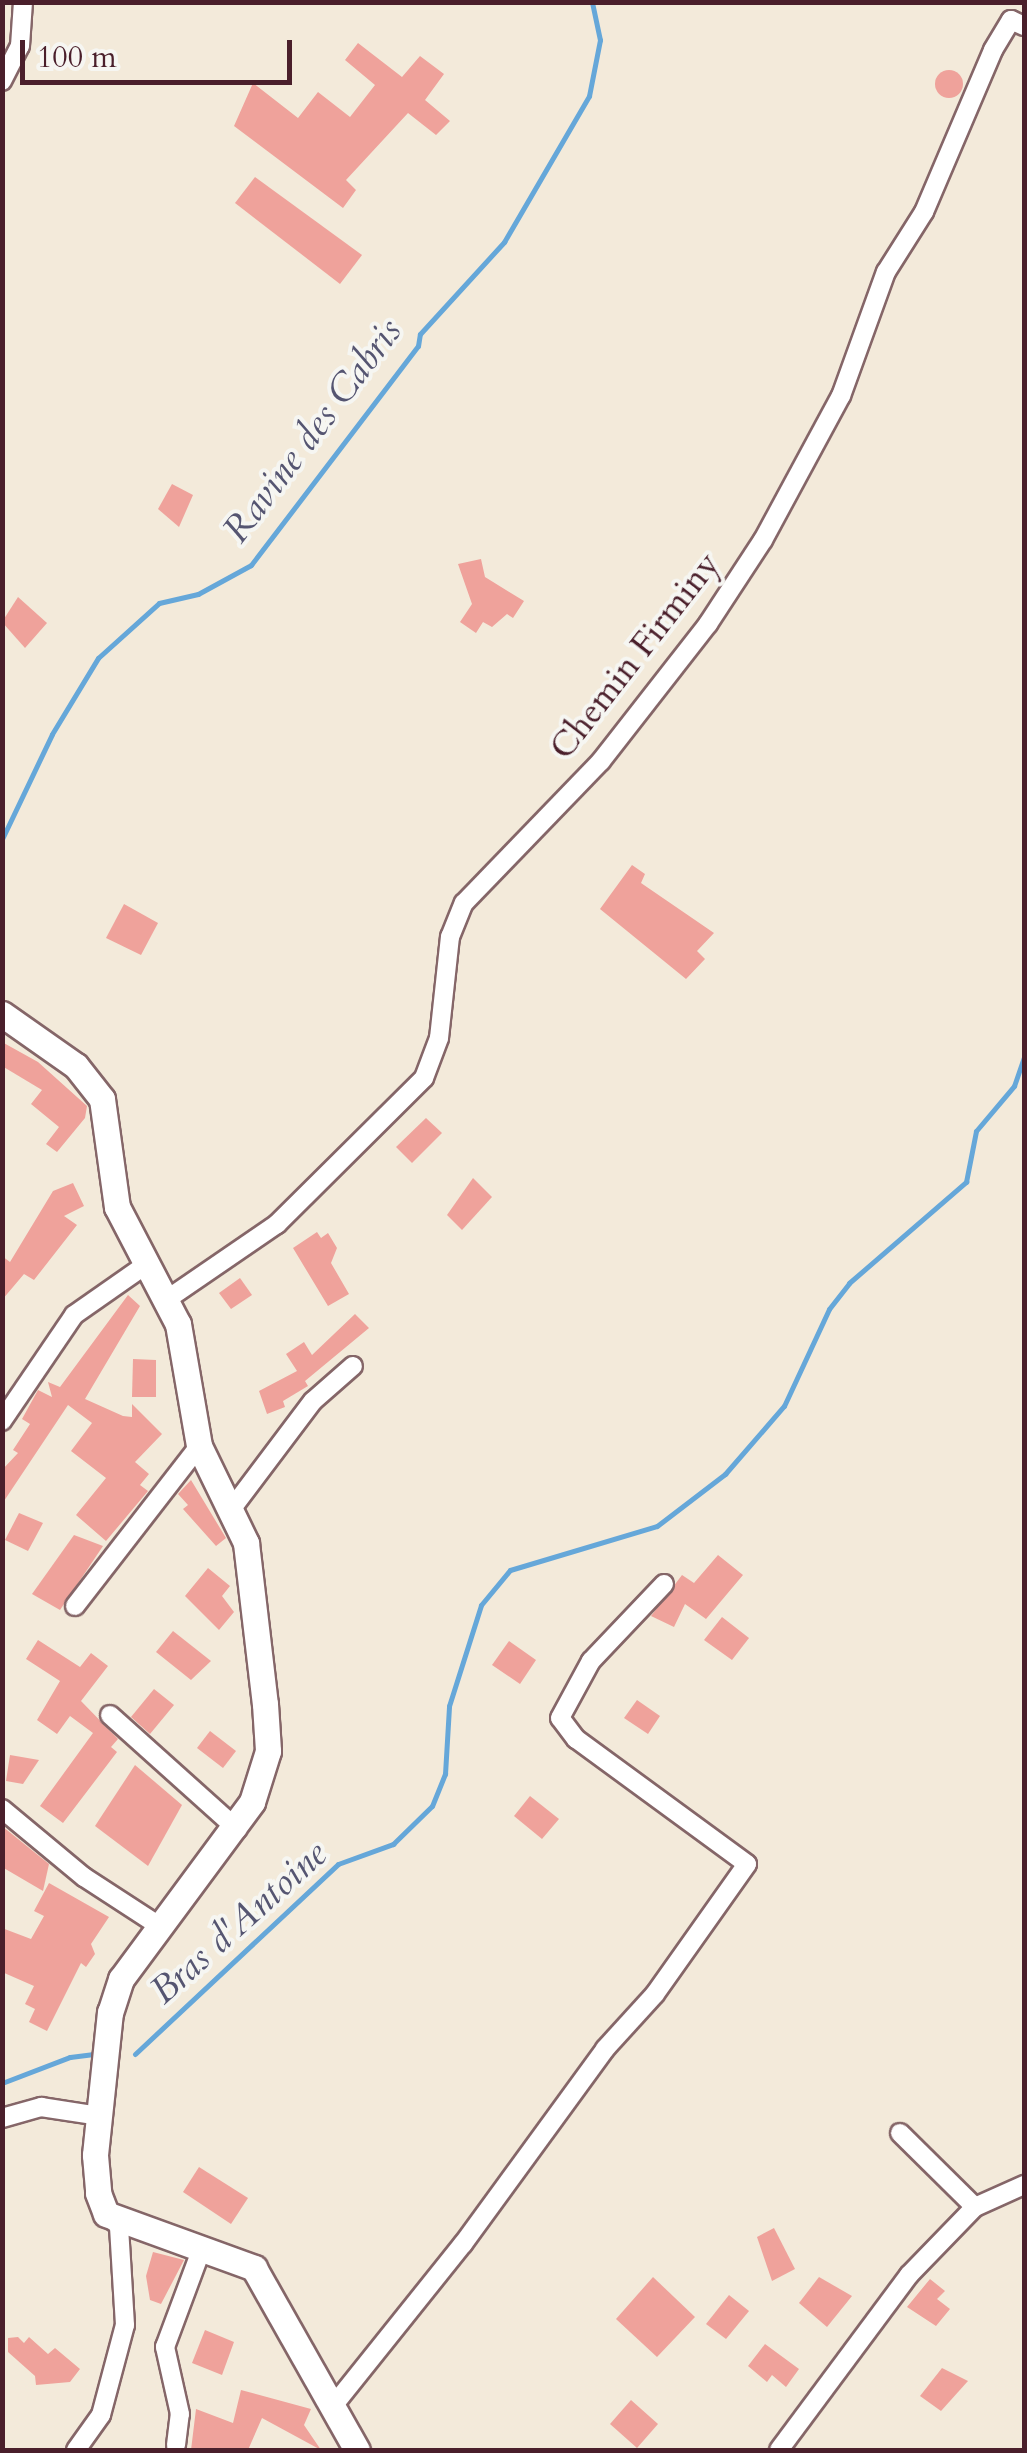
<!DOCTYPE html>
<html>
<head>
<meta charset="utf-8">
<style>
	body { margin:0 }
	#map { position:relative; width:1027px; height:2453px; overflow:hidden; background:#f3eada; font-family:Cardo,serif }
	div>[style] { position:absolute }
	.stream>* { height:5px; margin:-2.5px; padding:0 2.5px; transform-origin:2.5px; border-radius:2.5px; background:#65a7d9 }
	.building>* { inset:0; background:#efa29b }
	.round { border-radius:50% }
	.roads { filter:drop-shadow(2px 0 #856668) drop-shadow(-2px 0 #856668) drop-shadow(0 2px #856668) drop-shadow(0 -2px #856668) }
	.minor>* { height:18px; margin:-9px; padding:0 9px; transform-origin:9px; border-radius:9px; background:#fff }
	.secondary>* { height:25px; margin:-12.5px; padding:0 12.5px; transform-origin:12.5px; border-radius:12.5px; background:#fff }
	span { translate:-50% -50%; white-space:nowrap; text-align:center; line-height:1.15; -webkit-text-stroke:8px #f6f6f2; paint-order:stroke }
	.street-label { font-size:35px; color:#4a1f2b }
	.water-label { font-size:38px; color:#555571; font-style:italic }
	.frame { position:absolute; inset:0; border:5px solid #4a1f2b; pointer-events:none }
	.scale { position:absolute; left:20px; top:40px; width:272px; height:45px; box-sizing:border-box; border:5px solid #4a1f2b; border-top:0; padding-left:12px; font-size:30px; line-height:35px; white-space:nowrap; color:#4a1f2b; -webkit-text-stroke:8px #f6f6f2; paint-order:stroke }
</style>
</head>
<body>
<div id="map">
	<div class="stream">
		<div style="left:2px;top:839px;width:116px;rotate:-64.5deg"></div>
		<div style="left:52px;top:734px;width:89px;rotate:-58.8deg"></div>
		<div style="left:98px;top:658px;width:82px;rotate:-42deg"></div>
		<div style="left:159px;top:603px;width:40px;rotate:-13deg"></div>
		<div style="left:198px;top:594px;width:60px;rotate:-28.7deg"></div>
		<div style="left:251px;top:565px;width:275px;rotate:-52.7deg"></div>
		<div style="left:418px;top:346px;width:12px;rotate:-81deg"></div>
		<div style="left:420px;top:334px;width:125px;rotate:-47.6deg"></div>
		<div style="left:504px;top:242px;width:169px;rotate:-59.8deg"></div>
		<div style="left:589px;top:96px;width:57px;rotate:-78.9deg"></div>
		<div style="left:600px;top:40px;width:39px;rotate:-102deg"></div>
		<div style="left:135px;top:2054px;width:278px;rotate:-43.1deg"></div>
		<div style="left:338px;top:1864px;width:59px;rotate:-20deg"></div>
		<div style="left:393px;top:1844px;width:54px;rotate:-44.3deg"></div>
		<div style="left:432px;top:1806px;width:35px;rotate:-68deg"></div>
		<div style="left:445px;top:1774px;width:68px;rotate:-86.6deg"></div>
		<div style="left:449px;top:1706px;width:106px;rotate:-72.4deg"></div>
		<div style="left:481px;top:1605px;width:45px;rotate:-50.4deg"></div>
		<div style="left:510px;top:1570px;width:153px;rotate:-16.7deg"></div>
		<div style="left:657px;top:1526px;width:86px;rotate:-37.4deg"></div>
		<div style="left:725px;top:1474px;width:90px;rotate:-49.1deg"></div>
		<div style="left:784px;top:1406px;width:107px;rotate:-65.1deg"></div>
		<div style="left:829px;top:1309px;width:33px;rotate:-52deg"></div>
		<div style="left:849px;top:1283px;width:155px;rotate:-40.8deg"></div>
		<div style="left:966px;top:1182px;width:52px;rotate:-78.9deg"></div>
		<div style="left:976px;top:1131px;width:59px;rotate:-49.8deg"></div>
		<div style="left:1014px;top:1086px;width:31px;rotate:-71deg"></div>
		<div style="left:2px;top:2083px;width:73px;rotate:-20.9deg"></div>
		<div style="left:70px;top:2057px;width:26px;rotate:-7deg"></div>
	</div>
	<div class="building">
		<div style="clip-path:polygon(358px 43px,402px 77px,420px 56px,444px 74px,425px 100px,450px 121px,436px 135px,408px 113px,346px 180px,356px 190px,343px 208px,234px 126px,253px 83px,298px 118px,318px 92px,350px 117px,375px 85px,345px 60px)"></div>
		<div class="round" style="left:935px;top:70px;width:28px;height:28px"></div>
		<div style="clip-path:polygon(255px 177px,362px 255px,340px 284px,235px 203px)"></div>
		<div style="clip-path:polygon(172px 484px,193px 495px,179px 527px,158px 509px)"></div>
		<div style="clip-path:polygon(481px 559px,485px 577px,524px 601px,513px 618px,507px 614px,492px 627px,483px 622px,476px 633px,460px 622px,472px 604px,458px 564px)"></div>
		<div style="clip-path:polygon(18px 597px,47px 623px,25px 648px,2px 622px)"></div>
		<div style="clip-path:polygon(632px 865px,645px 874px,641px 883px,714px 933px,697px 951px,705px 959px,686px 979px,600px 909px)"></div>
		<div style="clip-path:polygon(124px 904px,158px 923px,141px 955px,106px 938px)"></div>
		<div style="clip-path:polygon(2px 1042px,38px 1062px,87px 1106px,85px 1118px,57px 1152px,46px 1144px,59px 1127px,31px 1104px,42px 1090px,2px 1066px)"></div>
		<div style="clip-path:polygon(426px 1118px,442px 1133px,412px 1163px,396px 1147px)"></div>
		<div style="clip-path:polygon(473px 1178px,492px 1197px,462px 1230px,447px 1215px)"></div>
		<div style="clip-path:polygon(73px 1183px,84px 1206px,64px 1216px,77px 1225px,34px 1280px,24px 1274px,2px 1300px,2px 1256px,10px 1262px,53px 1191px)"></div>
		<div style="clip-path:polygon(317px 1232px,321px 1238px,328px 1233px,337px 1248px,331px 1263px,349px 1294px,328px 1306px,293px 1248px)"></div>
		<div style="clip-path:polygon(240px 1278px,252px 1295px,231px 1309px,219px 1293px)"></div>
		<div style="clip-path:polygon(128px 1295px,140px 1306px,85px 1399px,123px 1416px,132px 1417px,132px 1404px,162px 1434px,135px 1462px,149px 1474px,140px 1485px,148px 1491px,106px 1541px,76px 1515px,106px 1478px,71px 1451px,92px 1423px,68px 1405px,2px 1504px,2px 1470px,18px 1453px,13px 1450px,30px 1424px,22px 1419px,38px 1390px,52px 1397px,48px 1382px,60px 1387px)"></div>
		<div style="clip-path:polygon(355px 1314px,369px 1328px,305px 1381px,308px 1386px,283px 1401px,285px 1407px,267px 1414px,259px 1391px,297px 1371px,286px 1354px,304px 1342px,312px 1355px)"></div>
		<div style="clip-path:polygon(133px 1359px,156px 1360px,156px 1397px,132px 1397px)"></div>
		<div style="clip-path:polygon(191px 1480px,226px 1538px,216px 1546px,183px 1509px,188px 1505px,178px 1494px)"></div>
		<div style="clip-path:polygon(19px 1513px,43px 1523px,28px 1551px,5px 1540px)"></div>
		<div style="clip-path:polygon(74px 1535px,103px 1546px,60px 1610px,32px 1594px)"></div>
		<div style="clip-path:polygon(718px 1555px,743px 1575px,706px 1619px,685px 1604px,674px 1627px,651px 1616px,682px 1575px,694px 1583px)"></div>
		<div style="clip-path:polygon(208px 1568px,230px 1586px,222px 1596px,234px 1612px,219px 1630px,185px 1596px)"></div>
		<div style="clip-path:polygon(722px 1617px,749px 1638px,732px 1660px,704px 1640px)"></div>
		<div style="clip-path:polygon(173px 1631px,211px 1661px,191px 1680px,156px 1652px)"></div>
		<div style="clip-path:polygon(38px 1640px,80px 1667px,91px 1653px,108px 1666px,81px 1701px,118px 1739px,111px 1747px,117px 1752px,63px 1823px,40px 1806px,93px 1733px,70px 1716px,57px 1734px,37px 1720px,60px 1681px,26px 1659px)"></div>
		<div style="clip-path:polygon(509px 1641px,536px 1660px,520px 1684px,492px 1665px)"></div>
		<div style="clip-path:polygon(154px 1689px,174px 1705px,150px 1734px,131px 1717px)"></div>
		<div style="clip-path:polygon(637px 1700px,660px 1716px,648px 1734px,624px 1718px)"></div>
		<div style="clip-path:polygon(210px 1731px,236px 1751px,223px 1768px,197px 1748px)"></div>
		<div style="clip-path:polygon(10px 1755px,39px 1760px,23px 1784px,6px 1781px)"></div>
		<div style="clip-path:polygon(135px 1765px,182px 1805px,148px 1866px,95px 1826px)"></div>
		<div style="clip-path:polygon(530px 1796px,559px 1819px,542px 1839px,514px 1816px)"></div>
		<div style="clip-path:polygon(2px 1826px,49px 1864px,43px 1891px,2px 1867px)"></div>
		<div style="clip-path:polygon(49px 1883px,109px 1917px,91px 1944px,95px 1954px,86px 1967px,81px 1963px,47px 2031px,29px 2022px,35px 2009px,25px 2004px,34px 1986px,2px 1972px,2px 1928px,31px 1939px,44px 1916px,34px 1911px)"></div>
		<div style="clip-path:polygon(199px 2167px,248px 2198px,231px 2224px,183px 2192px)"></div>
		<div style="clip-path:polygon(774px 2228px,795px 2269px,772px 2281px,757px 2237px)"></div>
		<div style="clip-path:polygon(153px 2252px,184px 2260px,161px 2304px,150px 2300px,146px 2276px)"></div>
		<div style="clip-path:polygon(653px 2277px,695px 2317px,657px 2357px,616px 2319px)"></div>
		<div style="clip-path:polygon(819px 2277px,852px 2296px,827px 2327px,799px 2303px)"></div>
		<div style="clip-path:polygon(930px 2279px,945px 2291px,937px 2299px,950px 2309px,936px 2326px,907px 2307px)"></div>
		<div style="clip-path:polygon(729px 2295px,749px 2311px,726px 2339px,706px 2324px)"></div>
		<div style="clip-path:polygon(205px 2330px,234px 2342px,222px 2375px,192px 2363px)"></div>
		<div style="clip-path:polygon(18px 2337px,24px 2343px,29px 2337px,48px 2354px,55px 2348px,80px 2369px,70px 2382px,36px 2385px,35px 2376px,8px 2352px,8px 2338px)"></div>
		<div style="clip-path:polygon(765px 2344px,799px 2369px,786px 2387px,772px 2375px,767px 2382px,748px 2366px)"></div>
		<div style="clip-path:polygon(942px 2368px,968px 2381px,941px 2411px,920px 2396px)"></div>
		<div style="clip-path:polygon(241px 2390px,311px 2409px,304px 2425px,321px 2450px,262px 2418px,248px 2450px,191px 2450px,196px 2409px,233px 2423px)"></div>
		<div style="clip-path:polygon(631px 2400px,658px 2424px,637px 2448px,610px 2424px)"></div>
	</div>
	<div class="roads">
		<div class="minor">
			<div style="left:2px;top:81px;width:39px;rotate:-63deg"></div>
			<div style="left:20px;top:46px;width:44px;rotate:-86.1deg"></div>
			<div style="left:166px;top:1300px;width:135px;rotate:-34.4deg"></div>
			<div style="left:277px;top:1224px;width:207px;rotate:-44.8deg"></div>
			<div style="left:424px;top:1078px;width:43px;rotate:-69.4deg"></div>
			<div style="left:439px;top:1038px;width:102px;rotate:-83.8deg"></div>
			<div style="left:450px;top:937px;width:37px;rotate:-68deg"></div>
			<div style="left:464px;top:903px;width:197px;rotate:-46deg"></div>
			<div style="left:601px;top:761px;width:174px;rotate:-52deg"></div>
			<div style="left:708px;top:624px;width:100px;rotate:-56.8deg"></div>
			<div style="left:763px;top:540px;width:164px;rotate:-61.6deg"></div>
			<div style="left:841px;top:396px;width:132px;rotate:-70.1deg"></div>
			<div style="left:886px;top:272px;width:71px;rotate:-57.7deg"></div>
			<div style="left:924px;top:212px;width:176px;rotate:-66.9deg"></div>
			<div style="left:993px;top:50px;width:35px;rotate:-59deg"></div>
			<div style="left:1011px;top:20px;width:14px;rotate:25deg"></div>
			<div style="left:2px;top:1421px;width:128px;rotate:-55.8deg"></div>
			<div style="left:74px;top:1315px;width:85px;rotate:-35deg"></div>
			<div style="left:230px;top:1511px;width:138px;rotate:-53deg"></div>
			<div style="left:313px;top:1401px;width:53px;rotate:-41.2deg"></div>
			<div style="left:75px;top:1606px;width:202px;rotate:-52.2deg"></div>
			<div style="left:110px;top:1715px;width:171px;rotate:41.9deg"></div>
			<div style="left:2px;top:1809px;width:107px;rotate:39.7deg"></div>
			<div style="left:84px;top:1877px;width:88px;rotate:33deg"></div>
			<div style="left:2px;top:2118px;width:41px;rotate:-15.8deg"></div>
			<div style="left:41px;top:2107px;width:60px;rotate:8.7deg"></div>
			<div style="left:900px;top:2133px;width:105px;rotate:44.6deg"></div>
			<div style="left:333px;top:2406px;width:208px;rotate:-51.3deg"></div>
			<div style="left:463px;top:2244px;width:241px;rotate:-53.9deg"></div>
			<div style="left:605px;top:2049px;width:74px;rotate:-47.7deg"></div>
			<div style="left:655px;top:1994px;width:159px;rotate:-54.7deg"></div>
			<div style="left:747px;top:1864px;width:212px;rotate:-143.8deg"></div>
			<div style="left:576px;top:1739px;width:26px;rotate:-127deg"></div>
			<div style="left:560px;top:1718px;width:65px;rotate:-61.5deg"></div>
			<div style="left:591px;top:1661px;width:106px;rotate:-46.5deg"></div>
			<div style="left:176px;top:2445px;width:31px;rotate:-83deg"></div>
			<div style="left:180px;top:2414px;width:69px;rotate:-102.6deg"></div>
			<div style="left:165px;top:2347px;width:106px;rotate:-69.5deg"></div>
			<div style="left:76px;top:2450px;width:43px;rotate:-54.5deg"></div>
			<div style="left:101px;top:2415px;width:93px;rotate:-75.1deg"></div>
			<div style="left:125px;top:2325px;width:99px;rotate:-93.5deg"></div>
			<div style="left:119px;top:2226px;width:18px;rotate:-137deg"></div>
			<div style="left:779px;top:2450px;width:218px;rotate:-53.4deg"></div>
			<div style="left:909px;top:2275px;width:95px;rotate:-45.9deg"></div>
			<div style="left:975px;top:2207px;width:54px;rotate:-24.2deg"></div>
		</div>
		<div class="secondary">
			<div style="left:2px;top:1014px;width:90px;rotate:35.1deg"></div>
			<div style="left:76px;top:1066px;width:42px;rotate:51.8deg"></div>
			<div style="left:102px;top:1099px;width:109px;rotate:82.1deg"></div>
			<div style="left:117px;top:1207px;width:132px;rotate:62.5deg"></div>
			<div style="left:178px;top:1324px;width:124px;rotate:80.2deg"></div>
			<div style="left:199px;top:1446px;width:108px;rotate:64.1deg"></div>
			<div style="left:246px;top:1543px;width:162px;rotate:83.3deg"></div>
			<div style="left:265px;top:1704px;width:47px;rotate:86.3deg"></div>
			<div style="left:268px;top:1751px;width:53px;rotate:107.4deg"></div>
			<div style="left:252px;top:1802px;width:220px;rotate:126.5deg"></div>
			<div style="left:121px;top:1979px;width:35px;rotate:108deg"></div>
			<div style="left:110px;top:2012px;width:144px;rotate:96deg"></div>
			<div style="left:95px;top:2155px;width:38px;rotate:85deg"></div>
			<div style="left:98px;top:2193px;width:22px;rotate:69deg"></div>
			<div style="left:106px;top:2214px;width:158px;rotate:20deg"></div>
			<div style="left:254px;top:2268px;width:209px;rotate:60.5deg"></div>
		</div>
	</div>
	<div class="street-label">
		<span style="left:635px;top:656px;rotate:-52deg">Chemin Firminy</span>
	</div>
	<div class="water-label">
		<span style="left:313px;top:431px;rotate:-53deg">Ravine des Cabris</span>
		<span style="left:239px;top:1923px;rotate:-42deg">Bras d'Antoine</span>
	</div>
	<div class="frame"></div>
	<div class="scale">100 m</div>
</div>
</body>
</html>
